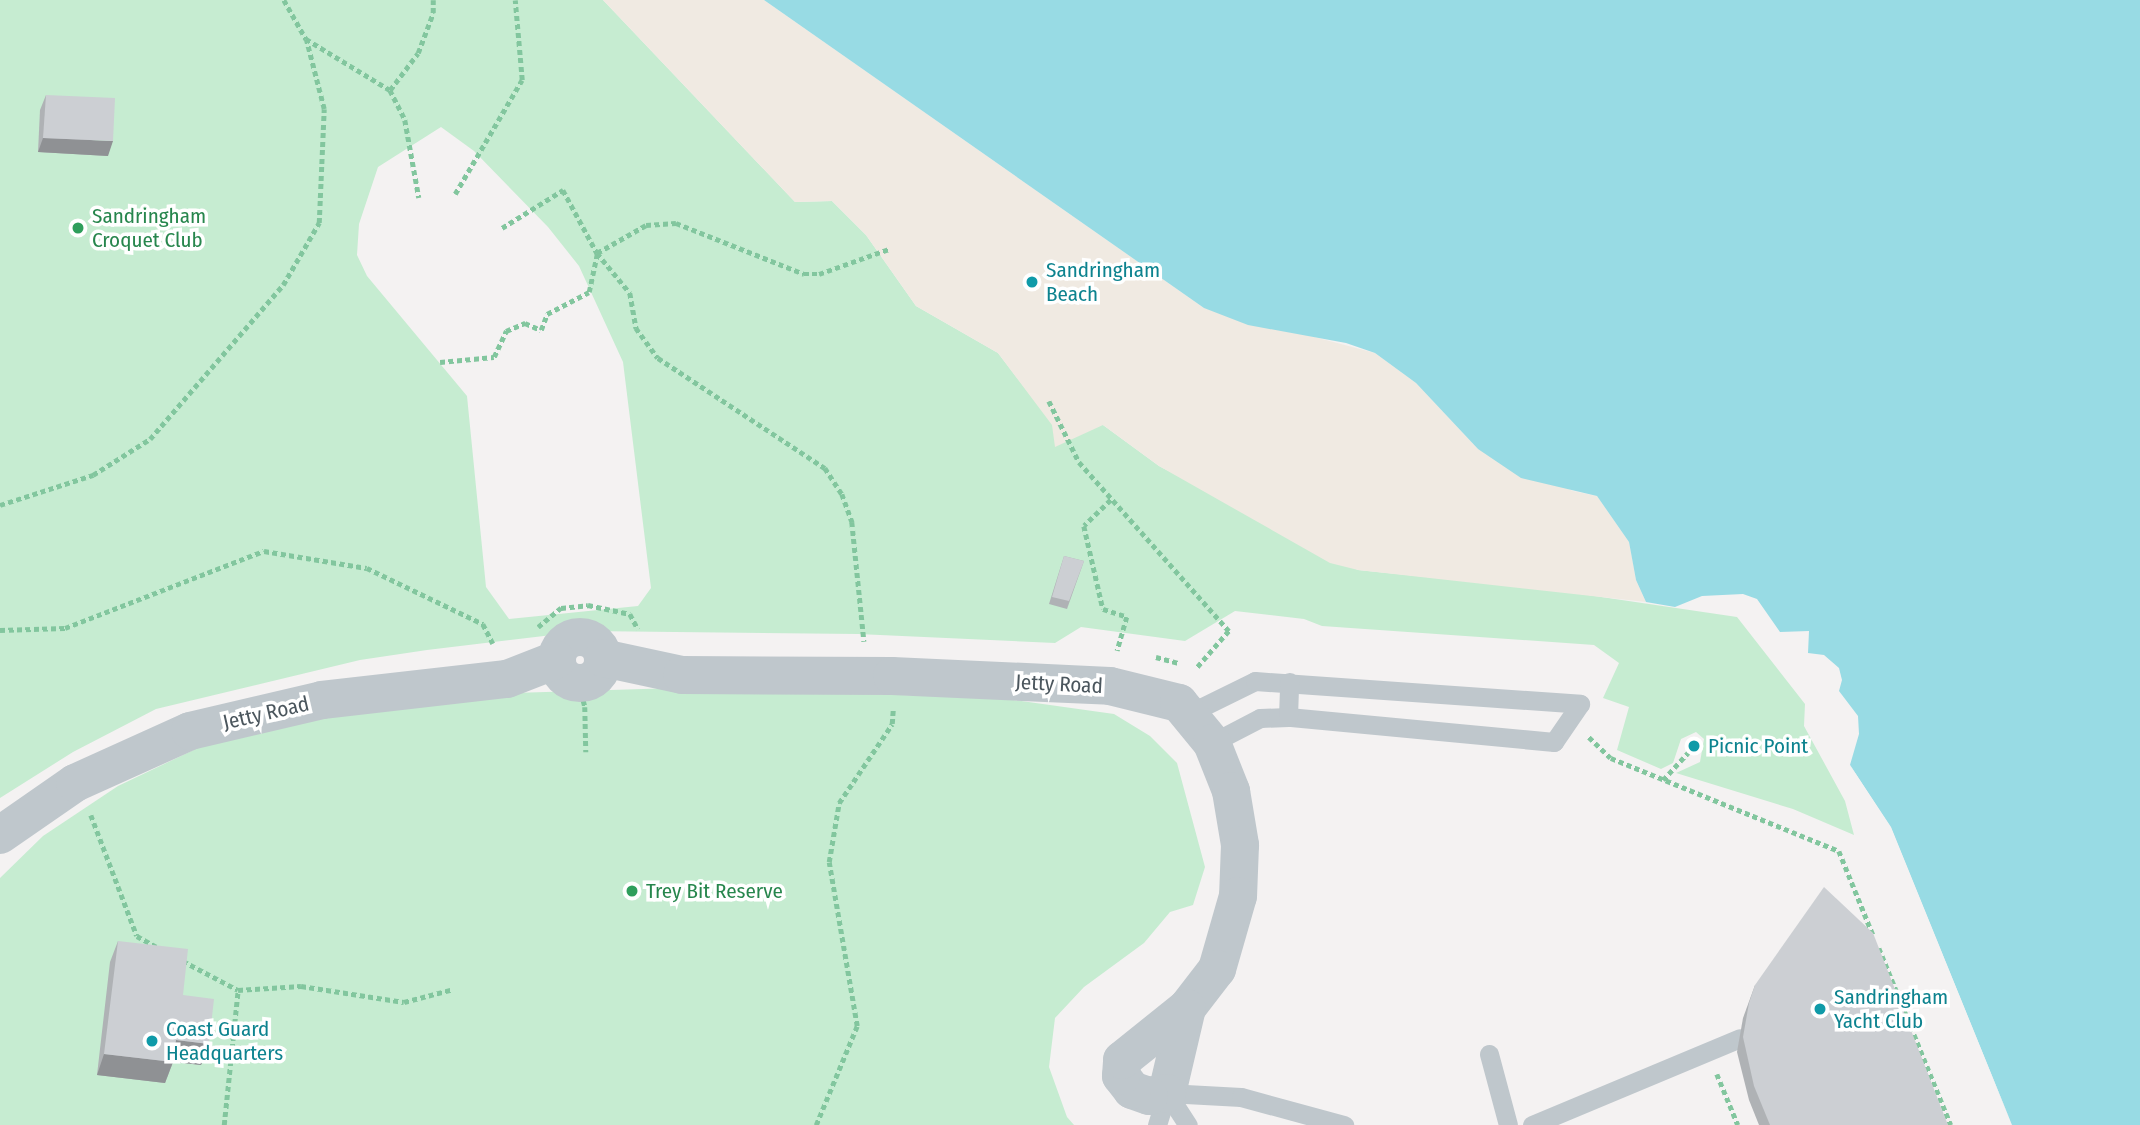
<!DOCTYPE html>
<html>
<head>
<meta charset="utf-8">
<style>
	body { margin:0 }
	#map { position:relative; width:2140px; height:1125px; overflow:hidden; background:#f4f2f2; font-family:"Fira Sans Condensed",sans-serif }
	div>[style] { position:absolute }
	.green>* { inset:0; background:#c6ecd1 }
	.sand>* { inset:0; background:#f0eae2 }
	.water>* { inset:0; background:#98dbe4 }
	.pier>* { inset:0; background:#f4f2f2 }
	.path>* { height:4.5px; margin-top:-2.25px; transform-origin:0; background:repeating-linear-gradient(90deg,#82c69e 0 5px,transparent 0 8.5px) }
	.lane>* { height:19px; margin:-9.5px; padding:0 9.5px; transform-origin:9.5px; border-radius:9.5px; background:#bfc7cc }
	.street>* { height:38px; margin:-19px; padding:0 19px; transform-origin:19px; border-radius:19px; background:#bfc7cc }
	.street>.ring { margin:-19px; padding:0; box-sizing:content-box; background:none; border:38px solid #bfc7cc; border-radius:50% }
	.wall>* { inset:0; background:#afb2b5 }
	.shaded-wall>* { inset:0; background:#8f9194 }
	.building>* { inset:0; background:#cccfd3 }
	.dots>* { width:19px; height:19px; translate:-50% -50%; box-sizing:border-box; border:4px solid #fff; border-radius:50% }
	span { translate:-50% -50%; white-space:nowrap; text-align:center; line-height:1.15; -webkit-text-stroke:7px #fff; paint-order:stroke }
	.leisure-label { font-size:21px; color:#27864d }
	.left { translate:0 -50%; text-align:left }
	.culture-label { font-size:21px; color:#0d838f }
	.street-label { font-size:21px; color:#4b565d }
</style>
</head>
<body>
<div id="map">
	<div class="green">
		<div style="clip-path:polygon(evenodd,0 0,603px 0,795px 202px,832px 201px,866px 235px,916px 306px,998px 353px,1053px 425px,1103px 425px,1159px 466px,1358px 570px,1554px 590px,1737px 617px,1805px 704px,1804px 726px,1845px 801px,1854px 835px,1793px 809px,1676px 773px,1700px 762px,1704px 739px,1696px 732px,1681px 739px,1673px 763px,1661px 769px,1617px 750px,1629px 707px,1603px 698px,1619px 663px,1594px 645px,1322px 626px,1304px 619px,1235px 611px,1185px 641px,1081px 627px,1055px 643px,858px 634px,586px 631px,427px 650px,360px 660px,156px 709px,73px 752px,0 798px,0 0,441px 127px,474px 151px,548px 227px,579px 266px,623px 362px,651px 588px,638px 606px,509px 619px,486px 587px,467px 396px,367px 276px,357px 255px,359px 224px,378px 167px,441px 127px)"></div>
		<div style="clip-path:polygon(676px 688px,999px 698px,1114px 714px,1150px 736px,1177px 763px,1205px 867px,1193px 905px,1170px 912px,1144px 943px,1084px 987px,1055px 1018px,1049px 1067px,1067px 1117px,1074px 1125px,0 1125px,0 878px,43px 836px,118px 786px,204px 745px,344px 714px,513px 693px)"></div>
	</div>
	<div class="sand">
		<div style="clip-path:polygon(603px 0,764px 0,1204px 308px,1375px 353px,1416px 383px,1478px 449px,1573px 491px,1597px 496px,1629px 542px,1636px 580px,1646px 602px,1358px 570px,1330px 563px,1159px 466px,1103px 425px,1055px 447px,1052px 425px,998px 353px,916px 306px,866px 235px,832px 201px,795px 202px)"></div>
	</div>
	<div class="water">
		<div style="clip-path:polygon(764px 0,2140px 0,2140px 1125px,2012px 1125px,1891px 828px,1850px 765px,1859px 734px,1858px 716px,1839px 691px,1842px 680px,1839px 668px,1824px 655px,1808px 653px,1809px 631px,1780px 632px,1757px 599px,1743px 594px,1702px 596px,1675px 607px,1646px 602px,1636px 580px,1629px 542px,1597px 496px,1521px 478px,1478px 449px,1416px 383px,1375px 353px,1346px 343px,1248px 325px,1204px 308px)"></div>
	</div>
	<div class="pier">
		<div style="clip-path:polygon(1848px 762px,1891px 827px,2012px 1125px,1888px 829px)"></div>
	</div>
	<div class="path">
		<div style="left:284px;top:0;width:45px;rotate:60.6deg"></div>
		<div style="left:306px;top:39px;width:98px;rotate:31.3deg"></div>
		<div style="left:390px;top:90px;width:34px;rotate:63deg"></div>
		<div style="left:405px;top:120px;width:79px;rotate:79.8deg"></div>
		<div style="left:390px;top:90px;width:46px;rotate:-52.9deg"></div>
		<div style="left:418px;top:53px;width:43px;rotate:-69.4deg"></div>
		<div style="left:433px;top:13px;width:13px;rotate:-90deg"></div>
		<div style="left:455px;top:194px;width:132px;rotate:-59.6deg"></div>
		<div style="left:522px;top:80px;width:80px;rotate:-95deg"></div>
		<div style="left:502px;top:228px;width:72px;rotate:-31.9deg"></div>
		<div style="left:563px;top:190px;width:72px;rotate:61.6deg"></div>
		<div style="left:597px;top:253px;width:52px;rotate:50.5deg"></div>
		<div style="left:630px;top:293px;width:36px;rotate:80deg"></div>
		<div style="left:636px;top:328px;width:37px;rotate:54deg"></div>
		<div style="left:658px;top:358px;width:200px;rotate:33.4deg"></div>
		<div style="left:825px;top:468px;width:31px;rotate:57deg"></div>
		<div style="left:842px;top:494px;width:30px;rotate:70deg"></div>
		<div style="left:852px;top:522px;width:120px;rotate:84.2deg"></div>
		<div style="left:440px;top:362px;width:54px;rotate:-5.3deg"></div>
		<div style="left:494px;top:357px;width:29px;rotate:-65deg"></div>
		<div style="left:506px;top:331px;width:21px;rotate:-23deg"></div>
		<div style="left:525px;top:323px;width:17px;rotate:24deg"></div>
		<div style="left:541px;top:330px;width:17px;rotate:-69deg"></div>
		<div style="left:547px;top:314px;width:47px;rotate:-27.6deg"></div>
		<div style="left:589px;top:292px;width:40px;rotate:-78deg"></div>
		<div style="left:597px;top:253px;width:56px;rotate:-29.7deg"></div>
		<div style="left:646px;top:225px;width:30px;rotate:-4deg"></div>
		<div style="left:676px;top:223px;width:138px;rotate:21.7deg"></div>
		<div style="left:804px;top:274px;width:15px"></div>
		<div style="left:819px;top:274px;width:74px;rotate:-19.7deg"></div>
		<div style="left:1049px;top:401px;width:68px;rotate:63.8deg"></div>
		<div style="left:1079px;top:462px;width:226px;rotate:48.4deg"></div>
		<div style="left:1229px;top:631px;width:50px;rotate:131deg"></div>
		<div style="left:1111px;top:500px;width:37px;rotate:136deg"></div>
		<div style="left:1084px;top:526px;width:85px;rotate:77.1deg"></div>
		<div style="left:1103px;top:609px;width:25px;rotate:18deg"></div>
		<div style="left:1127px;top:617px;width:35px;rotate:106deg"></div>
		<div style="left:0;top:505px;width:98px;rotate:-17.9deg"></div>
		<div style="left:93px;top:475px;width:67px;rotate:-32.3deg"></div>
		<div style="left:150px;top:439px;width:203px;rotate:-49.2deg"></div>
		<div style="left:283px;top:285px;width:72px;rotate:-59.9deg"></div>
		<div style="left:319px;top:223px;width:114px;rotate:-87.5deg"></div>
		<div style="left:324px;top:109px;width:72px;rotate:-104.4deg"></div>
		<div style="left:538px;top:627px;width:30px;rotate:-40deg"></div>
		<div style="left:561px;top:608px;width:27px;rotate:-6deg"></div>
		<div style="left:588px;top:605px;width:43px;rotate:12.1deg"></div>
		<div style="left:630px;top:614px;width:17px;rotate:62deg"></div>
		<div style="left:0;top:630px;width:65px;rotate:-1.8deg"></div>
		<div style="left:65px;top:628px;width:213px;rotate:-21.2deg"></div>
		<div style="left:264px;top:551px;width:104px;rotate:9.4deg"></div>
		<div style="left:367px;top:568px;width:129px;rotate:25.8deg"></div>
		<div style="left:483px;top:624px;width:22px;rotate:63deg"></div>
		<div style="left:1156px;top:657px;width:23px;rotate:15deg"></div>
		<div style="left:579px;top:684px;width:24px;rotate:75deg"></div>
		<div style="left:585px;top:707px;width:45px;rotate:88.7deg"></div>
		<div style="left:1589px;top:737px;width:30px;rotate:44deg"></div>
		<div style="left:1611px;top:758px;width:246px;rotate:22.2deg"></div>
		<div style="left:1839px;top:851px;width:93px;rotate:67.9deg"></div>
		<div style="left:1663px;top:780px;width:46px;rotate:-47.6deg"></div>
		<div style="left:91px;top:815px;width:129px;rotate:69.2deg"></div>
		<div style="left:137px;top:936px;width:23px;rotate:29deg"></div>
		<div style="left:1879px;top:948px;width:191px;rotate:67.9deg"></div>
		<div style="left:183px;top:961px;width:62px;rotate:27.8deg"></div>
		<div style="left:1717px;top:1074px;width:55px;rotate:67.6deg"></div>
		<div style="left:224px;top:1125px;width:136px;rotate:-84.1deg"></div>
		<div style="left:238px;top:990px;width:63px;rotate:-3.6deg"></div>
		<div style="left:301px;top:986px;width:104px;rotate:8.8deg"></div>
		<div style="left:404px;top:1002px;width:48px;rotate:-14.6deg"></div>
		<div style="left:816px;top:1125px;width:107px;rotate:-67.5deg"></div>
		<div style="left:857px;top:1026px;width:166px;rotate:-99.7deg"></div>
		<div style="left:829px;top:862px;width:60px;rotate:-80.4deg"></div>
		<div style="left:839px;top:803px;width:95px;rotate:-56.1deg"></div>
		<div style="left:892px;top:724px;width:14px;rotate:-86deg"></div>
	</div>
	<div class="lane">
		<div style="left:1190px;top:713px;width:72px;rotate:-26.2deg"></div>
		<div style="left:1255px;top:681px;width:326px;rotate:4deg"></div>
		<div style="left:1580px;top:704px;width:46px;rotate:124.4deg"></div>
		<div style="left:1554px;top:742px;width:267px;rotate:-174.6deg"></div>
		<div style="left:1288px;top:717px;width:28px;rotate:178deg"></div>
		<div style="left:1260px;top:718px;width:54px;rotate:152.5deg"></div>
		<div style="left:1288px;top:717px;width:35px;rotate:-88deg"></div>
		<div style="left:1489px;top:1054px;width:73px;rotate:75deg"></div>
		<div style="left:1167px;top:1093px;width:74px;rotate:3.1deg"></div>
		<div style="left:1241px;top:1097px;width:107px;rotate:15.2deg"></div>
		<div style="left:1167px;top:1093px;width:38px;rotate:57deg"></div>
		<div style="left:1157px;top:1125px;width:34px;rotate:-73deg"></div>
		<div style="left:1532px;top:1125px;width:225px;rotate:-22.7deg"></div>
	</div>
	<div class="street">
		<div class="ring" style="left:557px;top:637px;width:8px;height:8px"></div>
		<div style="left:603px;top:658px;width:81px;rotate:12.1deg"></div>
		<div style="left:682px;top:675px;width:210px;rotate:0.3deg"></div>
		<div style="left:892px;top:676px;width:218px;rotate:2.6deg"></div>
		<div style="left:1110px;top:686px;width:71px;rotate:13.8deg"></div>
		<div style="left:1179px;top:703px;width:52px;rotate:50.5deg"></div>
		<div style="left:1212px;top:743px;width:52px;rotate:68.4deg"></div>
		<div style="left:1231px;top:791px;width:55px;rotate:80.5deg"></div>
		<div style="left:1240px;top:845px;width:51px;rotate:92.2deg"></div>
		<div style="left:1238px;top:896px;width:76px;rotate:106deg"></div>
		<div style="left:1217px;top:969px;width:49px;rotate:127.6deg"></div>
		<div style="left:1187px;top:1008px;width:87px;rotate:103.2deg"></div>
		<div style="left:1167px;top:1093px;width:18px;rotate:171deg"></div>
		<div style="left:1149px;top:1096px;width:18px;rotate:-161deg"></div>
		<div style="left:1132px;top:1090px;width:18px;rotate:-128deg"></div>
		<div style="left:1121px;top:1076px;width:16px;rotate:-86deg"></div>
		<div style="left:1122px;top:1060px;width:83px;rotate:-38.7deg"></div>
		<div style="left:0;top:835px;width:91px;rotate:-34.7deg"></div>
		<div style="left:75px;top:783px;width:126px;rotate:-24.3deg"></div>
		<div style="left:190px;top:731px;width:136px;rotate:-13.2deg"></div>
		<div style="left:322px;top:700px;width:186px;rotate:-6.5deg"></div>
		<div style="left:507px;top:679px;width:53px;rotate:-21.2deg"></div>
	</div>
	<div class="wall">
		<div style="clip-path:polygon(46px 95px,108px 156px,38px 152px,40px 110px)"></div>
		<div style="clip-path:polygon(1064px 556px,1084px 561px,1067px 609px,1049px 604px)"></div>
		<div style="clip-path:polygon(118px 941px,183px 995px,209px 1044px,201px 1065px,173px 1062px,165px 1083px,97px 1075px,110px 962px)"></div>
		<div style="clip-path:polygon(1755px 985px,1948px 1125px,1759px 1125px,1749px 1100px,1737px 1052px,1743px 1018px)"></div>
	</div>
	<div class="shaded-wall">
		<div style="clip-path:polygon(43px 138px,113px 141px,108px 156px,38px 152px)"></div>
		<div style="clip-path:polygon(176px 1040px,209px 1044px,201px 1065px,168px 1061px)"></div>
		<div style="clip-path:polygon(104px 1054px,173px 1062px,165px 1083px,97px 1075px)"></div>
	</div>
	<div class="building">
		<div style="clip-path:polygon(46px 95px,115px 98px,113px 141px,43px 138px)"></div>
		<div style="clip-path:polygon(1064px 556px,1084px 561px,1069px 601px,1052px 597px)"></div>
		<div style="clip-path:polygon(1824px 887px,1873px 933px,1948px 1125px,1770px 1125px,1754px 1086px,1743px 1037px,1749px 1003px,1755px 985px)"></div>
		<div style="clip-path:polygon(118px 941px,188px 949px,183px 995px,214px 999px,209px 1044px,176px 1040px,173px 1062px,104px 1054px)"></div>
	</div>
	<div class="dots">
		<div style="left:78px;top:228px;background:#2e9e5b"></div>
		<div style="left:1032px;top:282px;background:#0f9aa8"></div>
		<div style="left:1694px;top:746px;background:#0f9aa8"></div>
		<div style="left:632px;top:891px;background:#2e9e5b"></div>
		<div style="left:1820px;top:1009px;background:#0f9aa8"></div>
		<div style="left:152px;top:1041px;background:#0f9aa8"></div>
	</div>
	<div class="leisure-label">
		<span class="left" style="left:92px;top:228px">Sandringham<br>Croquet Club</span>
		<span class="left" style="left:646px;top:891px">Trey Bit Reserve</span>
	</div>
	<div class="culture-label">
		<span class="left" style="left:1046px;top:282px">Sandringham<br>Beach</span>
		<span class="left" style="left:1708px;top:746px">Picnic Point</span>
		<span class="left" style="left:1834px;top:1009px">Sandringham<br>Yacht Club</span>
		<span class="left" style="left:166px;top:1041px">Coast Guard<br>Headquarters</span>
	</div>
	<div class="street-label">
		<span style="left:1059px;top:684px;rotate:3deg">Jetty Road</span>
		<span style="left:266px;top:713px;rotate:-13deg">Jetty Road</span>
	</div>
</div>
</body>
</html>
